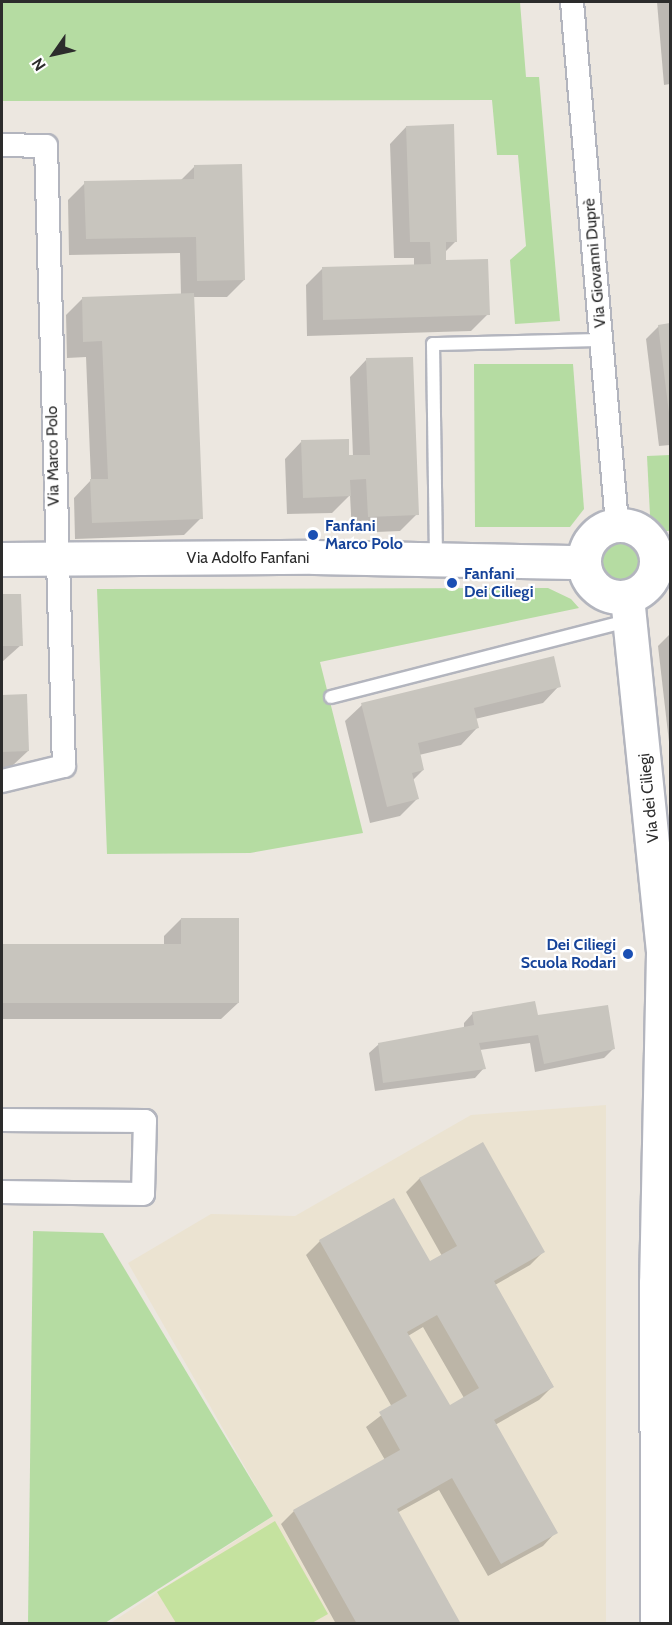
<!DOCTYPE html>
<html>
<head>
<meta charset="utf-8">
<style>
	body { margin:0 }
	#map { position:relative; width:672px; height:1625px; overflow:hidden; background:#ece7e0; font-family:Cabin,sans-serif }
	div>[style] { position:absolute }
	.education>* { inset:0; background:#ebe3d1 }
	.green>* { inset:0; background:#b5dca2 }
	.round { border-radius:50% }
	.pitch>* { inset:0; background:#c5e29f }
	.shadow>* { inset:0; background:#0003 }
	.building>* { inset:0; background:#c8c5be }
	.roads { filter:drop-shadow(2px 0 #b3b5be) drop-shadow(-2px 0 #b3b5be) drop-shadow(0 2px #b3b5be) drop-shadow(0 -2px #b3b5be) }
	.lane>* { height:12px; margin:-6px; padding:0 6px; transform-origin:6px; border-radius:6px; background:#fff }
	.street>* { height:22px; margin:-11px; padding:0 11px; transform-origin:11px; border-radius:11px; background:#fff }
	.secondary>* { height:33px; margin:-16.5px; padding:0 16.5px; transform-origin:16.5px; border-radius:16.5px; background:#fff }
	.secondary>.ring { margin:-16.5px; padding:0; box-sizing:content-box; background:none; border:33px solid #fff; border-radius:50% }
	.dots>* { width:16px; height:16px; translate:-50% -50%; box-sizing:border-box; border:3px solid #fff; border-radius:50% }
	span { translate:-50% -50%; white-space:nowrap; text-align:center; line-height:1.15; -webkit-text-stroke:4.5px #fff; paint-order:stroke }
	.street-label { font-size:16px; color:#2c2c2c }
	.transit-label { font-size:16px; color:#164399; font-weight:700 }
	.left { translate:0 -50%; text-align:left }
	.right { translate:-100% -50%; text-align:right }
	.frame { position:absolute; inset:0; border:3px solid #2c2c2c; pointer-events:none }
	.north { position:absolute; left:24px; top:24px; width:60px; height:60px; -webkit-text-stroke:4px #fff; paint-order:stroke; rotate:236deg; font-size:16px; font-weight:700; line-height:24px; text-align:center; color:#2c2c2c }
	.north::after { content:''; display:block; margin:auto; width:21px; height:27px; background:#2c2c2c; clip-path:polygon(50% 0,100% 100%,50% 72%,0 100%) }
</style>
</head>
<body>
<div id="map">
	<div class="education">
		<div style="clip-path:polygon(606px 1105px,606px 1623px,109px 1624px,273px 1516px,128px 1263px,211px 1214px,295px 1216px,471px 1115px)"></div>
	</div>
	<div class="green">
		<div style="clip-path:polygon(2px 2px,520px 2px,526px 77px,539px 77px,560px 321px,515px 324px,510px 260px,526px 246px,518px 155px,497px 155px,492px 100px,2px 101px)"></div>
		<div style="clip-path:polygon(474px 364px,573px 364px,584px 509px,570px 527px,475px 527px)"></div>
		<div style="clip-path:polygon(670px 455px,670px 531px,665px 531px,650px 515px,647px 456px)"></div>
		<div class="round" style="left:600px;top:542px;width:40px;height:40px"></div>
		<div style="clip-path:polygon(548px 588px,571px 599px,579px 608px,320px 662px,363px 833px,250px 853px,107px 854px,97px 589px)"></div>
		<div style="clip-path:polygon(33px 1231px,103px 1233px,273px 1516px,105px 1623px,28px 1623px)"></div>
	</div>
	<div class="pitch">
		<div style="clip-path:polygon(275px 1521px,328px 1614px,312px 1623px,176px 1623px,157px 1592px)"></div>
	</div>
	<div class="shadow">
		<div style="clip-path:polygon(657px 2px,670px 2px,670px 84px,664px 85px)"></div>
		<div style="clip-path:polygon(406px 127px,456px 241px,445px 252px,445px 262px,488px 314px,471px 331px,307px 336px,306px 285px,322px 269px,414px 266px,414px 258px,394px 258px,390px 144px)"></div>
		<div style="clip-path:polygon(195px 166px,244px 280px,227px 297px,192px 297px,201px 518px,184px 535px,75px 539px,74px 498px,91px 480px,86px 357px,67px 358px,66px 315px,82px 299px,181px 295px,180px 253px,69px 255px,68px 200px,85px 183px,180px 181px)"></div>
		<div style="clip-path:polygon(670px 325px,670px 445px,659px 446px,646px 339px,659px 326px)"></div>
		<div style="clip-path:polygon(366px 360px,417px 514px,400px 531px,352px 533px,350px 495px,332px 513px,287px 514px,285px 459px,301px 442px,353px 457px,350px 377px)"></div>
		<div style="clip-path:polygon(20px 595px,21px 645px,2px 662px,2px 596px)"></div>
		<div style="clip-path:polygon(670px 634px,670px 751px,658px 646px)"></div>
		<div style="clip-path:polygon(559px 686px,543px 703px,475px 719px,477px 728px,461px 745px,419px 755px,423px 770px,413px 780px,417px 799px,400px 816px,370px 823px,345px 721px,362px 705px)"></div>
		<div style="clip-path:polygon(26px 696px,28px 751px,11px 767px,2px 768px,2px 697px)"></div>
		<div style="clip-path:polygon(181px 919px,238px 1003px,221px 1019px,2px 1019px,2px 945px,164px 946px,164px 936px)"></div>
		<div style="clip-path:polygon(473px 1013px,614px 1048px,604px 1058px,535px 1072px,530px 1043px,480px 1050px,484px 1068px,475px 1078px,375px 1091px,369px 1053px,379px 1044px,464px 1028px,464px 1023px)"></div>
		<div style="clip-path:polygon(evenodd,483px 1144px,543px 1252px,530px 1265px,495px 1285px,553px 1386px,539px 1400px,495px 1425px,556px 1532px,543px 1546px,488px 1576px,439px 1490px,397px 1513px,460px 1624px,336px 1624px,281px 1524px,294px 1511px,385px 1460px,366px 1427px,392px 1407px,306px 1255px,320px 1241px,394px 1200px,429px 1263px,442px 1256px,406px 1192px,419px 1179px,483px 1144px,423px 1327px,464px 1398px,449px 1407px,408px 1336px,423px 1327px)"></div>
	</div>
	<div class="building">
		<div style="clip-path:polygon(454px 124px,457px 242px,446px 242px,446px 260px,488px 259px,490px 315px,323px 320px,322px 267px,431px 264px,430px 242px,410px 242px,406px 126px)"></div>
		<div style="clip-path:polygon(242px 164px,245px 280px,197px 281px,196px 237px,86px 239px,84px 181px,194px 179px,194px 165px)"></div>
		<div style="clip-path:polygon(194px 293px,203px 519px,92px 523px,90px 479px,108px 479px,102px 341px,83px 342px,82px 297px)"></div>
		<div style="clip-path:polygon(670px 323px,670px 412px,669px 413px,658px 325px)"></div>
		<div style="clip-path:polygon(413px 357px,419px 515px,368px 517px,366px 479px,350px 480px,351px 496px,303px 498px,301px 440px,349px 439px,349px 455px,370px 455px,366px 358px)"></div>
		<div style="clip-path:polygon(2px 594px,21px 594px,23px 646px,2px 646px)"></div>
		<div style="clip-path:polygon(554px 656px,561px 687px,474px 708px,479px 728px,418px 743px,424px 770px,412px 773px,419px 799px,387px 807px,361px 703px)"></div>
		<div style="clip-path:polygon(27px 694px,29px 751px,2px 752px,2px 695px)"></div>
		<div style="clip-path:polygon(181px 918px,239px 918px,239px 1003px,2px 1003px,2px 944px,181px 944px)"></div>
		<div style="clip-path:polygon(535px 1001px,538px 1015px,608px 1005px,615px 1049px,544px 1064px,538px 1035px,479px 1043px,486px 1069px,383px 1083px,378px 1043px,474px 1025px,472px 1012px)"></div>
		<div style="clip-path:polygon(evenodd,483px 1142px,545px 1252px,494px 1281px,554px 1387px,494px 1420px,558px 1533px,501px 1564px,452px 1478px,397px 1509px,461px 1624px,357px 1624px,293px 1510px,400px 1450px,379px 1412px,407px 1396px,319px 1240px,394px 1198px,430px 1261px,457px 1246px,419px 1178px,483px 1142px,437px 1315px,479px 1388px,450px 1405px,407px 1332px,437px 1315px)"></div>
	</div>
	<div class="roads">
		<div class="lane">
			<div style="left:436px;top:558px;width:214px;rotate:-90.8deg"></div>
			<div style="left:433px;top:344px;width:169px;rotate:-1.4deg"></div>
			<div style="left:331px;top:697px;width:306px;rotate:-14.4deg"></div>
		</div>
		<div class="street">
			<div style="left:572px;top:2px;width:524px;rotate:85.07deg"></div>
			<div style="left:2px;top:145px;width:44px;rotate:1.3deg"></div>
			<div style="left:46px;top:146px;width:620px;rotate:88.34deg"></div>
			<div style="left:64px;top:766px;width:64px;rotate:166.4deg"></div>
			<div style="left:2px;top:1120px;width:143px;rotate:0.4deg"></div>
			<div style="left:145px;top:1121px;width:73px;rotate:91.6deg"></div>
			<div style="left:143px;top:1194px;width:141px;rotate:-179.2deg"></div>
		</div>
		<div class="secondary">
			<div class="ring" style="left:584px;top:525px;width:39px;height:39px"></div>
			<div style="left:2px;top:559px;width:312px;rotate:-0.4deg"></div>
			<div style="left:314px;top:557px;width:270px;rotate:1.1deg"></div>
			<div style="left:627px;top:597px;width:358px;rotate:84.2deg"></div>
			<div style="left:663px;top:953px;width:330px;rotate:91.2deg"></div>
			<div style="left:656px;top:1283px;width:341px;rotate:89.8deg"></div>
		</div>
	</div>
	<div class="dots">
		<div style="left:313px;top:535px;background:#1a4fb4"></div>
		<div style="left:452px;top:583px;background:#1a4fb4"></div>
		<div style="left:628px;top:954px;background:#1a4fb4"></div>
	</div>
	<div class="street-label">
		<span style="left:595px;top:263px;rotate:-95deg">Via Giovanni Duprè</span>
		<span style="left:53px;top:456px;rotate:-91deg">Via Marco Polo</span>
		<span style="left:248px;top:558px">Via Adolfo Fanfani</span>
		<span style="left:649px;top:798px;rotate:-96deg">Via dei Ciliegi</span>
	</div>
	<div class="transit-label">
		<span class="left" style="left:325px;top:535px">Fanfani<br>Marco Polo</span>
		<span class="left" style="left:464px;top:583px">Fanfani<br>Dei Ciliegi</span>
		<span class="right" style="left:616px;top:954px">Dei Ciliegi<br>Scuola Rodari</span>
	</div>
	<div class="frame"></div>
	<div class="north">N</div>
</div>
</body>
</html>
